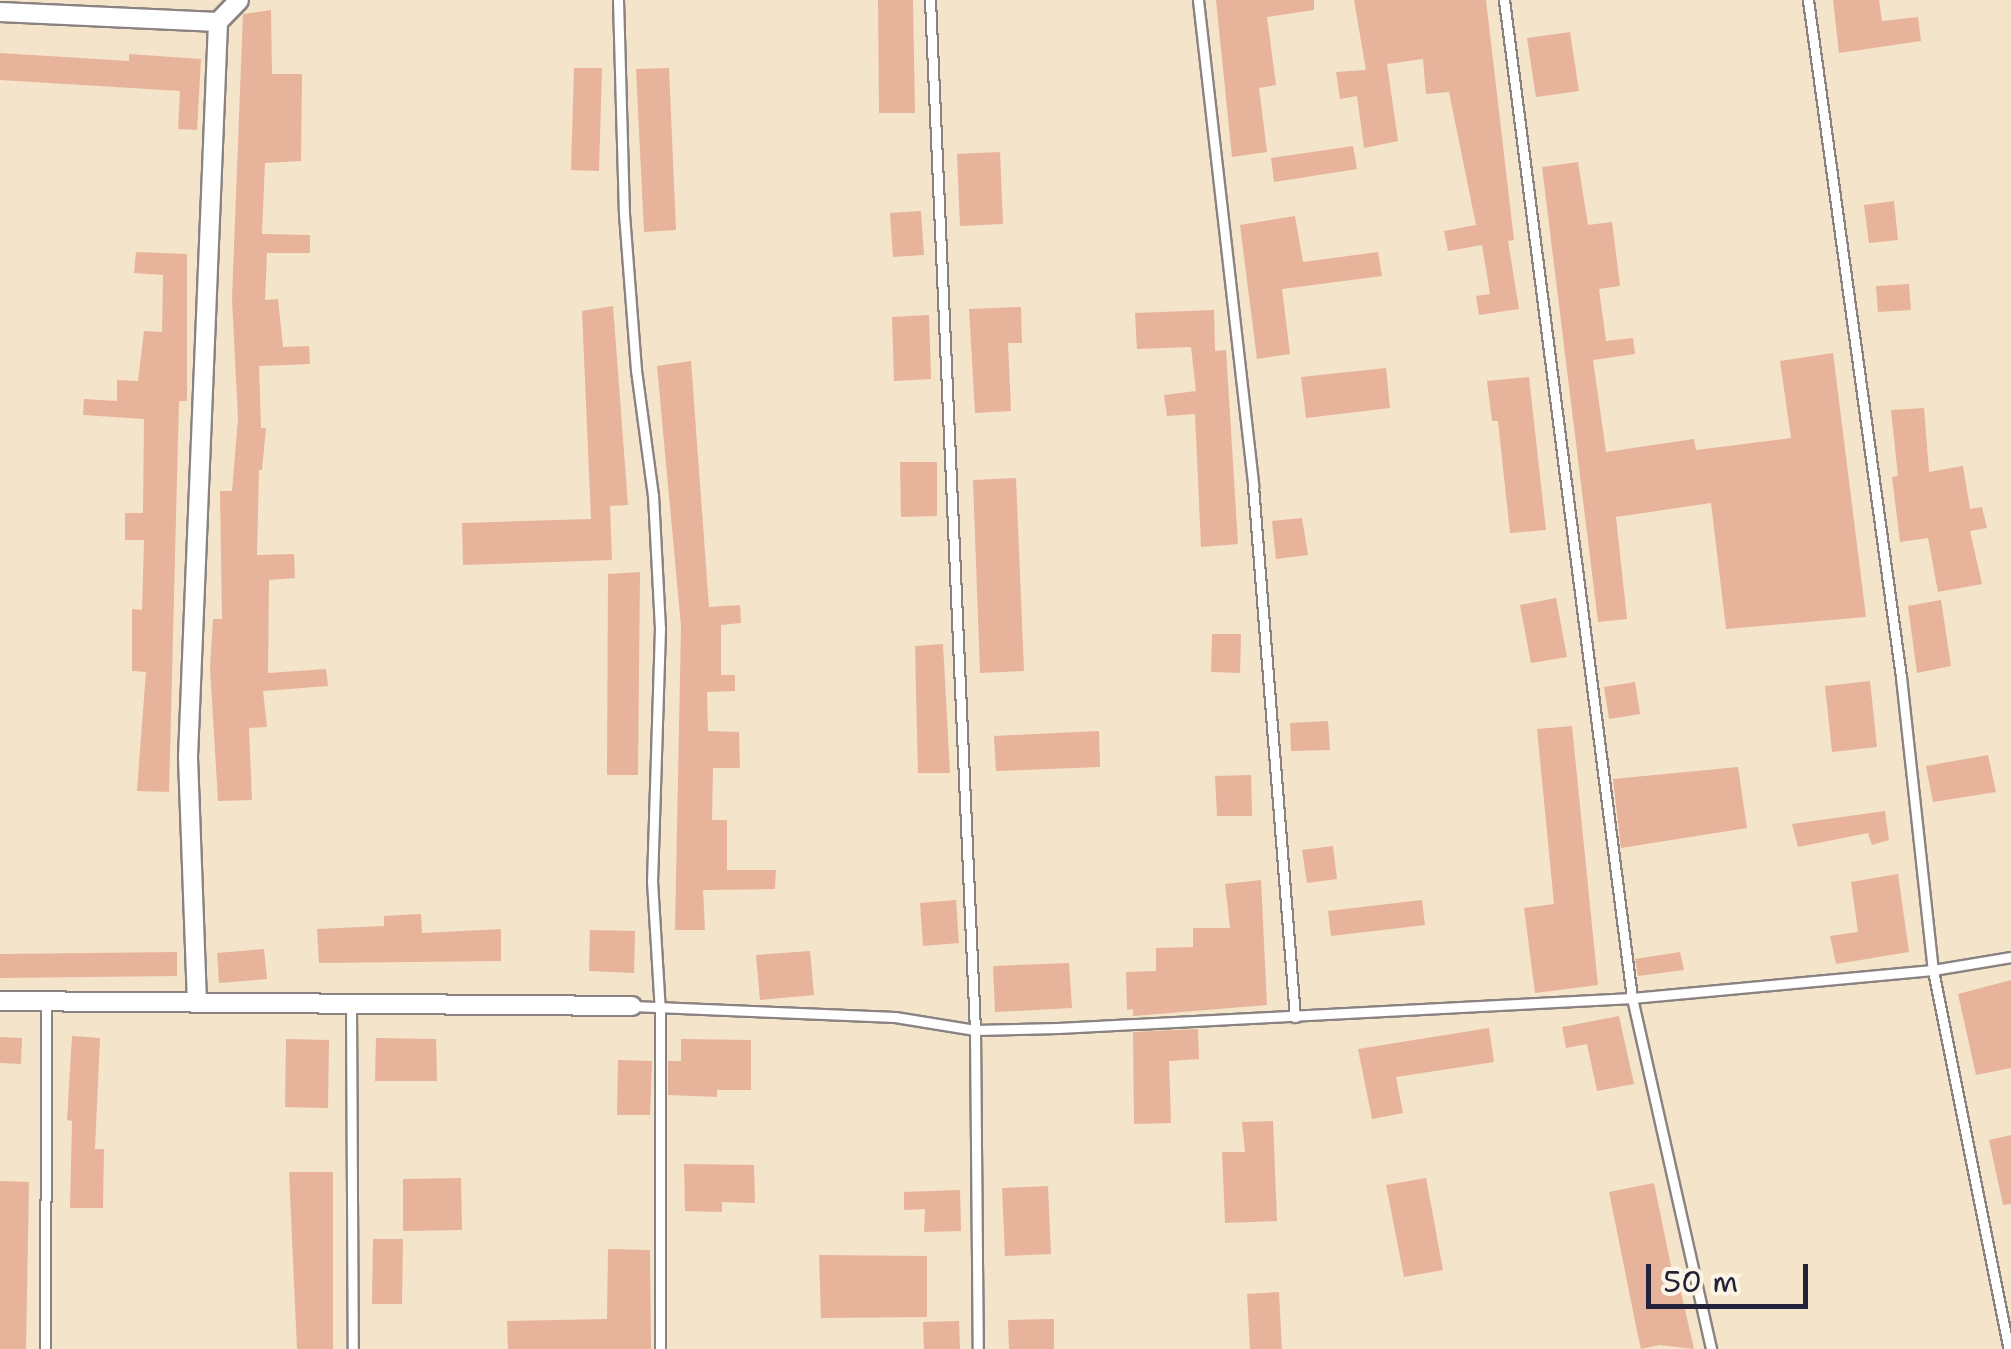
<!DOCTYPE html>
<html>
<head>
<meta charset="utf-8">
<style>
	body { margin:0 }
	#map { position:relative; width:2011px; height:1349px; overflow:hidden; background:#f4e4c9; font-family:"Shantell Sans",sans-serif }
	div>[style] { position:absolute }
	.building>* { inset:0; background:#e7b39b }
	.roads { filter:drop-shadow(2px 0 #8b8382) drop-shadow(-2px 0 #8b8382) drop-shadow(0 2px #8b8382) drop-shadow(0 -2px #8b8382) }
	.service>* { height:9px; margin:-4.5px; padding:0 4.5px; transform-origin:4.5px; border-radius:4.5px; background:#fff }
	.minor>* { height:18px; margin:-9px; padding:0 9px; transform-origin:9px; border-radius:9px; background:#fff }
	span { translate:-50% -50%; white-space:nowrap; text-align:center; line-height:1.15; -webkit-text-stroke:8px #fcf5e5; paint-order:stroke }
	.scale { position:absolute; left:1646px; top:1264px; width:162px; height:45px; box-sizing:border-box; border:5px solid #22223b; border-top:0; padding-left:12px; font-size:30px; line-height:35px; white-space:nowrap; color:#22223b; -webkit-text-stroke:8px #fcf5e5; paint-order:stroke }
</style>
</head>
<body>
<div id="map">
	<div class="building">
		<div style="clip-path:polygon(878px 0,913px 0,915px 113px,879px 113px)"></div>
		<div style="clip-path:polygon(1216px 0,1314px 0,1314px 10px,1267px 17px,1276px 85px,1259px 88px,1267px 152px,1232px 157px)"></div>
		<div style="clip-path:polygon(1354px 0,1486px 0,1514px 240px,1508px 241px,1519px 309px,1479px 315px,1476px 296px,1490px 294px,1482px 245px,1448px 251px,1444px 231px,1476px 225px,1449px 92px,1426px 94px,1423px 59px,1387px 64px,1398px 141px,1364px 148px,1357px 96px,1340px 99px,1336px 72px,1366px 70px)"></div>
		<div style="clip-path:polygon(1833px 0,1879px 0,1882px 21px,1918px 17px,1921px 41px,1839px 53px)"></div>
		<div style="clip-path:polygon(271px 10px,272px 74px,302px 74px,301px 161px,265px 163px,262px 234px,310px 235px,310px 253px,267px 253px,265px 300px,278px 299px,283px 347px,309px 346px,310px 364px,259px 366px,261px 428px,266px 428px,262px 470px,259px 470px,257px 555px,294px 554px,295px 578px,269px 580px,268px 673px,326px 669px,328px 686px,263px 691px,267px 727px,249px 728px,252px 800px,218px 801px,210px 668px,213px 619px,222px 619px,220px 491px,232px 491px,238px 418px,232px 298px,243px 14px)"></div>
		<div style="clip-path:polygon(1570px 32px,1579px 91px,1536px 97px,1527px 38px)"></div>
		<div style="clip-path:polygon(0 53px,129px 61px,129px 54px,201px 59px,197px 130px,178px 129px,180px 91px,0 80px)"></div>
		<div style="clip-path:polygon(574px 68px,602px 68px,599px 171px,571px 170px)"></div>
		<div style="clip-path:polygon(669px 68px,676px 230px,644px 232px,636px 69px)"></div>
		<div style="clip-path:polygon(1353px 146px,1357px 169px,1274px 182px,1271px 158px)"></div>
		<div style="clip-path:polygon(1000px 152px,1003px 224px,960px 226px,957px 154px)"></div>
		<div style="clip-path:polygon(1578px 162px,1588px 225px,1612px 222px,1620px 286px,1599px 289px,1606px 341px,1633px 338px,1635px 354px,1593px 360px,1606px 452px,1694px 439px,1696px 450px,1791px 438px,1780px 361px,1833px 353px,1866px 617px,1726px 629px,1711px 503px,1616px 517px,1627px 619px,1598px 622px,1542px 167px)"></div>
		<div style="clip-path:polygon(1894px 201px,1898px 240px,1869px 243px,1864px 205px)"></div>
		<div style="clip-path:polygon(921px 211px,924px 255px,893px 257px,890px 213px)"></div>
		<div style="clip-path:polygon(1295px 216px,1303px 262px,1378px 252px,1382px 276px,1282px 289px,1290px 354px,1257px 359px,1240px 225px)"></div>
		<div style="clip-path:polygon(136px 252px,187px 254px,187px 401px,179px 401px,169px 792px,137px 791px,146px 672px,132px 671px,132px 609px,142px 610px,144px 540px,125px 540px,125px 513px,143px 513px,144px 419px,83px 415px,84px 399px,117px 401px,117px 380px,138px 381px,144px 331px,162px 332px,163px 275px,134px 273px)"></div>
		<div style="clip-path:polygon(1909px 284px,1911px 310px,1878px 312px,1876px 286px)"></div>
		<div style="clip-path:polygon(613px 306px,628px 505px,610px 506px,612px 560px,463px 565px,462px 523px,591px 519px,582px 311px)"></div>
		<div style="clip-path:polygon(1021px 307px,1022px 343px,1008px 343px,1011px 411px,975px 413px,969px 309px)"></div>
		<div style="clip-path:polygon(1214px 310px,1215px 351px,1226px 350px,1238px 544px,1201px 547px,1195px 414px,1167px 416px,1164px 395px,1196px 391px,1191px 347px,1137px 349px,1135px 313px)"></div>
		<div style="clip-path:polygon(929px 315px,931px 379px,894px 381px,892px 317px)"></div>
		<div style="clip-path:polygon(691px 361px,709px 607px,740px 605px,741px 623px,721px 625px,721px 675px,735px 675px,735px 691px,707px 692px,708px 731px,739px 732px,740px 768px,713px 768px,712px 820px,727px 820px,727px 870px,776px 870px,775px 889px,703px 890px,705px 930px,675px 930px,681px 626px,657px 366px)"></div>
		<div style="clip-path:polygon(1386px 368px,1390px 408px,1306px 418px,1301px 377px)"></div>
		<div style="clip-path:polygon(1529px 377px,1546px 530px,1510px 533px,1498px 421px,1492px 421px,1487px 381px)"></div>
		<div style="clip-path:polygon(1924px 408px,1929px 472px,1963px 466px,1970px 509px,1982px 507px,1987px 528px,1970px 531px,1982px 584px,1938px 592px,1928px 538px,1900px 542px,1892px 477px,1898px 476px,1891px 410px)"></div>
		<div style="clip-path:polygon(900px 462px,937px 462px,937px 516px,901px 517px)"></div>
		<div style="clip-path:polygon(1016px 478px,1024px 671px,980px 673px,973px 480px)"></div>
		<div style="clip-path:polygon(1302px 518px,1308px 555px,1276px 559px,1272px 521px)"></div>
		<div style="clip-path:polygon(640px 572px,638px 775px,607px 775px,608px 574px)"></div>
		<div style="clip-path:polygon(1556px 598px,1567px 657px,1531px 663px,1520px 605px)"></div>
		<div style="clip-path:polygon(1941px 600px,1951px 666px,1917px 673px,1908px 606px)"></div>
		<div style="clip-path:polygon(1212px 634px,1241px 634px,1240px 673px,1211px 672px)"></div>
		<div style="clip-path:polygon(943px 644px,950px 773px,918px 773px,915px 646px)"></div>
		<div style="clip-path:polygon(1870px 681px,1877px 747px,1832px 752px,1825px 686px)"></div>
		<div style="clip-path:polygon(1635px 682px,1640px 714px,1609px 719px,1604px 687px)"></div>
		<div style="clip-path:polygon(1328px 721px,1330px 750px,1291px 751px,1290px 723px)"></div>
		<div style="clip-path:polygon(1572px 726px,1598px 985px,1535px 993px,1524px 908px,1554px 904px,1537px 729px)"></div>
		<div style="clip-path:polygon(1099px 731px,1100px 767px,996px 771px,994px 736px)"></div>
		<div style="clip-path:polygon(1988px 755px,1996px 792px,1933px 802px,1926px 766px)"></div>
		<div style="clip-path:polygon(1738px 767px,1747px 828px,1621px 848px,1613px 779px)"></div>
		<div style="clip-path:polygon(1251px 775px,1252px 816px,1217px 816px,1215px 776px)"></div>
		<div style="clip-path:polygon(1885px 811px,1889px 840px,1872px 845px,1868px 833px,1798px 847px,1792px 824px)"></div>
		<div style="clip-path:polygon(1333px 846px,1337px 879px,1307px 883px,1302px 850px)"></div>
		<div style="clip-path:polygon(1898px 874px,1909px 952px,1836px 964px,1830px 936px,1858px 932px,1851px 882px)"></div>
		<div style="clip-path:polygon(1261px 880px,1267px 1005px,1133px 1016px,1133px 1009px,1127px 1010px,1126px 972px,1156px 971px,1156px 948px,1193px 947px,1193px 928px,1230px 928px,1225px 884px)"></div>
		<div style="clip-path:polygon(956px 900px,959px 943px,923px 946px,920px 903px)"></div>
		<div style="clip-path:polygon(1422px 900px,1425px 925px,1331px 936px,1328px 911px)"></div>
		<div style="clip-path:polygon(421px 914px,422px 933px,501px 929px,501px 961px,319px 963px,317px 929px,384px 926px,384px 916px)"></div>
		<div style="clip-path:polygon(590px 930px,635px 931px,634px 973px,589px 971px)"></div>
		<div style="clip-path:polygon(264px 949px,267px 979px,219px 983px,217px 953px)"></div>
		<div style="clip-path:polygon(810px 951px,814px 995px,760px 1000px,756px 955px)"></div>
		<div style="clip-path:polygon(177px 952px,177px 976px,0 978px,0 954px)"></div>
		<div style="clip-path:polygon(1680px 952px,1684px 970px,1638px 976px,1635px 959px)"></div>
		<div style="clip-path:polygon(1069px 963px,1072px 1008px,995px 1012px,993px 966px)"></div>
		<div style="clip-path:polygon(2011px 980px,2011px 1068px,1976px 1075px,1958px 994px)"></div>
		<div style="clip-path:polygon(1619px 1016px,1634px 1084px,1597px 1091px,1587px 1044px,1566px 1048px,1562px 1027px)"></div>
		<div style="clip-path:polygon(1489px 1028px,1494px 1062px,1396px 1077px,1403px 1113px,1372px 1119px,1358px 1049px)"></div>
		<div style="clip-path:polygon(1198px 1029px,1199px 1059px,1169px 1061px,1171px 1123px,1134px 1124px,1133px 1032px)"></div>
		<div style="clip-path:polygon(72px 1036px,100px 1038px,95px 1149px,104px 1149px,103px 1208px,70px 1208px,72px 1121px,67px 1120px)"></div>
		<div style="clip-path:polygon(0 1037px,22px 1038px,21px 1064px,0 1063px)"></div>
		<div style="clip-path:polygon(376px 1038px,436px 1039px,437px 1081px,375px 1081px)"></div>
		<div style="clip-path:polygon(286px 1039px,329px 1040px,328px 1108px,285px 1107px)"></div>
		<div style="clip-path:polygon(681px 1039px,751px 1040px,751px 1090px,717px 1090px,717px 1097px,668px 1095px,668px 1061px,681px 1061px)"></div>
		<div style="clip-path:polygon(618px 1060px,652px 1061px,650px 1115px,617px 1115px)"></div>
		<div style="clip-path:polygon(1273px 1121px,1277px 1221px,1225px 1223px,1222px 1152px,1245px 1152px,1242px 1122px)"></div>
		<div style="clip-path:polygon(2011px 1135px,2011px 1204px,2003px 1205px,1989px 1140px)"></div>
		<div style="clip-path:polygon(684px 1164px,754px 1165px,755px 1203px,722px 1202px,722px 1212px,685px 1211px)"></div>
		<div style="clip-path:polygon(289px 1172px,333px 1172px,333px 1349px,297px 1349px)"></div>
		<div style="clip-path:polygon(461px 1178px,462px 1230px,403px 1231px,403px 1179px)"></div>
		<div style="clip-path:polygon(1426px 1178px,1443px 1270px,1404px 1277px,1386px 1185px)"></div>
		<div style="clip-path:polygon(0 1181px,29px 1182px,26px 1349px,0 1349px)"></div>
		<div style="clip-path:polygon(1654px 1183px,1673px 1276px,1677px 1275px,1694px 1349px,1659px 1345px,1641px 1349px,1637px 1331px,1609px 1192px)"></div>
		<div style="clip-path:polygon(1048px 1186px,1051px 1254px,1005px 1256px,1002px 1188px)"></div>
		<div style="clip-path:polygon(960px 1190px,961px 1231px,924px 1232px,925px 1209px,904px 1210px,904px 1192px)"></div>
		<div style="clip-path:polygon(373px 1239px,403px 1239px,402px 1304px,372px 1304px)"></div>
		<div style="clip-path:polygon(608px 1249px,650px 1250px,651px 1349px,508px 1349px,507px 1321px,607px 1319px)"></div>
		<div style="clip-path:polygon(819px 1255px,927px 1256px,927px 1317px,821px 1318px)"></div>
		<div style="clip-path:polygon(1279px 1292px,1282px 1349px,1250px 1349px,1247px 1294px)"></div>
		<div style="clip-path:polygon(1054px 1319px,1054px 1349px,1009px 1349px,1008px 1320px)"></div>
		<div style="clip-path:polygon(959px 1321px,960px 1349px,924px 1349px,923px 1322px)"></div>
	</div>
	<div class="roads">
		<div class="service">
			<div style="left:618px;top:0;width:214px;rotate:88.4deg"></div>
			<div style="left:624px;top:214px;width:156px;rotate:85.6deg"></div>
			<div style="left:636px;top:370px;width:126px;rotate:82.3deg"></div>
			<div style="left:653px;top:495px;width:133px;rotate:87deg"></div>
			<div style="left:660px;top:628px;width:253px;rotate:91.8deg"></div>
			<div style="left:652px;top:881px;width:130px;rotate:86.5deg"></div>
			<div style="left:660px;top:1011px;width:338px;rotate:90deg"></div>
			<div style="left:930px;top:0;width:1031px;rotate:87.5deg"></div>
			<div style="left:975px;top:1030px;width:319px;rotate:89.5deg"></div>
			<div style="left:1198px;top:0;width:489px;rotate:83.5deg"></div>
			<div style="left:1253px;top:486px;width:533px;rotate:85.48deg"></div>
			<div style="left:1504px;top:0;width:1006px;rotate:82.69deg"></div>
			<div style="left:1632px;top:998px;width:360px;rotate:77.3deg"></div>
			<div style="left:1808px;top:0;width:683px;rotate:82.18deg"></div>
			<div style="left:1901px;top:677px;width:295px;rotate:83.8deg"></div>
			<div style="left:1933px;top:970px;width:387px;rotate:78.7deg"></div>
			<div style="left:351px;top:1005px;width:344px;rotate:89.7deg"></div>
			<div style="left:632px;top:1006px;width:263px;rotate:2.4deg"></div>
			<div style="left:895px;top:1017px;width:81px;rotate:9.2deg"></div>
			<div style="left:975px;top:1030px;width:83px;rotate:-1.4deg"></div>
			<div style="left:1058px;top:1028px;width:575px;rotate:-2.99deg"></div>
			<div style="left:1632px;top:998px;width:302px;rotate:-5.3deg"></div>
			<div style="left:1933px;top:970px;width:79px;rotate:-9.5deg"></div>
			<div style="left:45px;top:1349px;width:346px;rotate:-89.8deg"></div>
		</div>
		<div class="minor">
			<div style="left:0;top:12px;width:218px;rotate:2.6deg"></div>
			<div style="left:218px;top:22px;width:30px;rotate:-46deg"></div>
			<div style="left:0;top:1001px;width:632px;rotate:0.45deg"></div>
			<div style="left:197px;top:1003px;width:246px;rotate:-92.1deg"></div>
			<div style="left:188px;top:757px;width:736px;rotate:-87.66deg"></div>
		</div>
	</div>
	<div class="scale">50 m</div>
</div>
</body>
</html>
